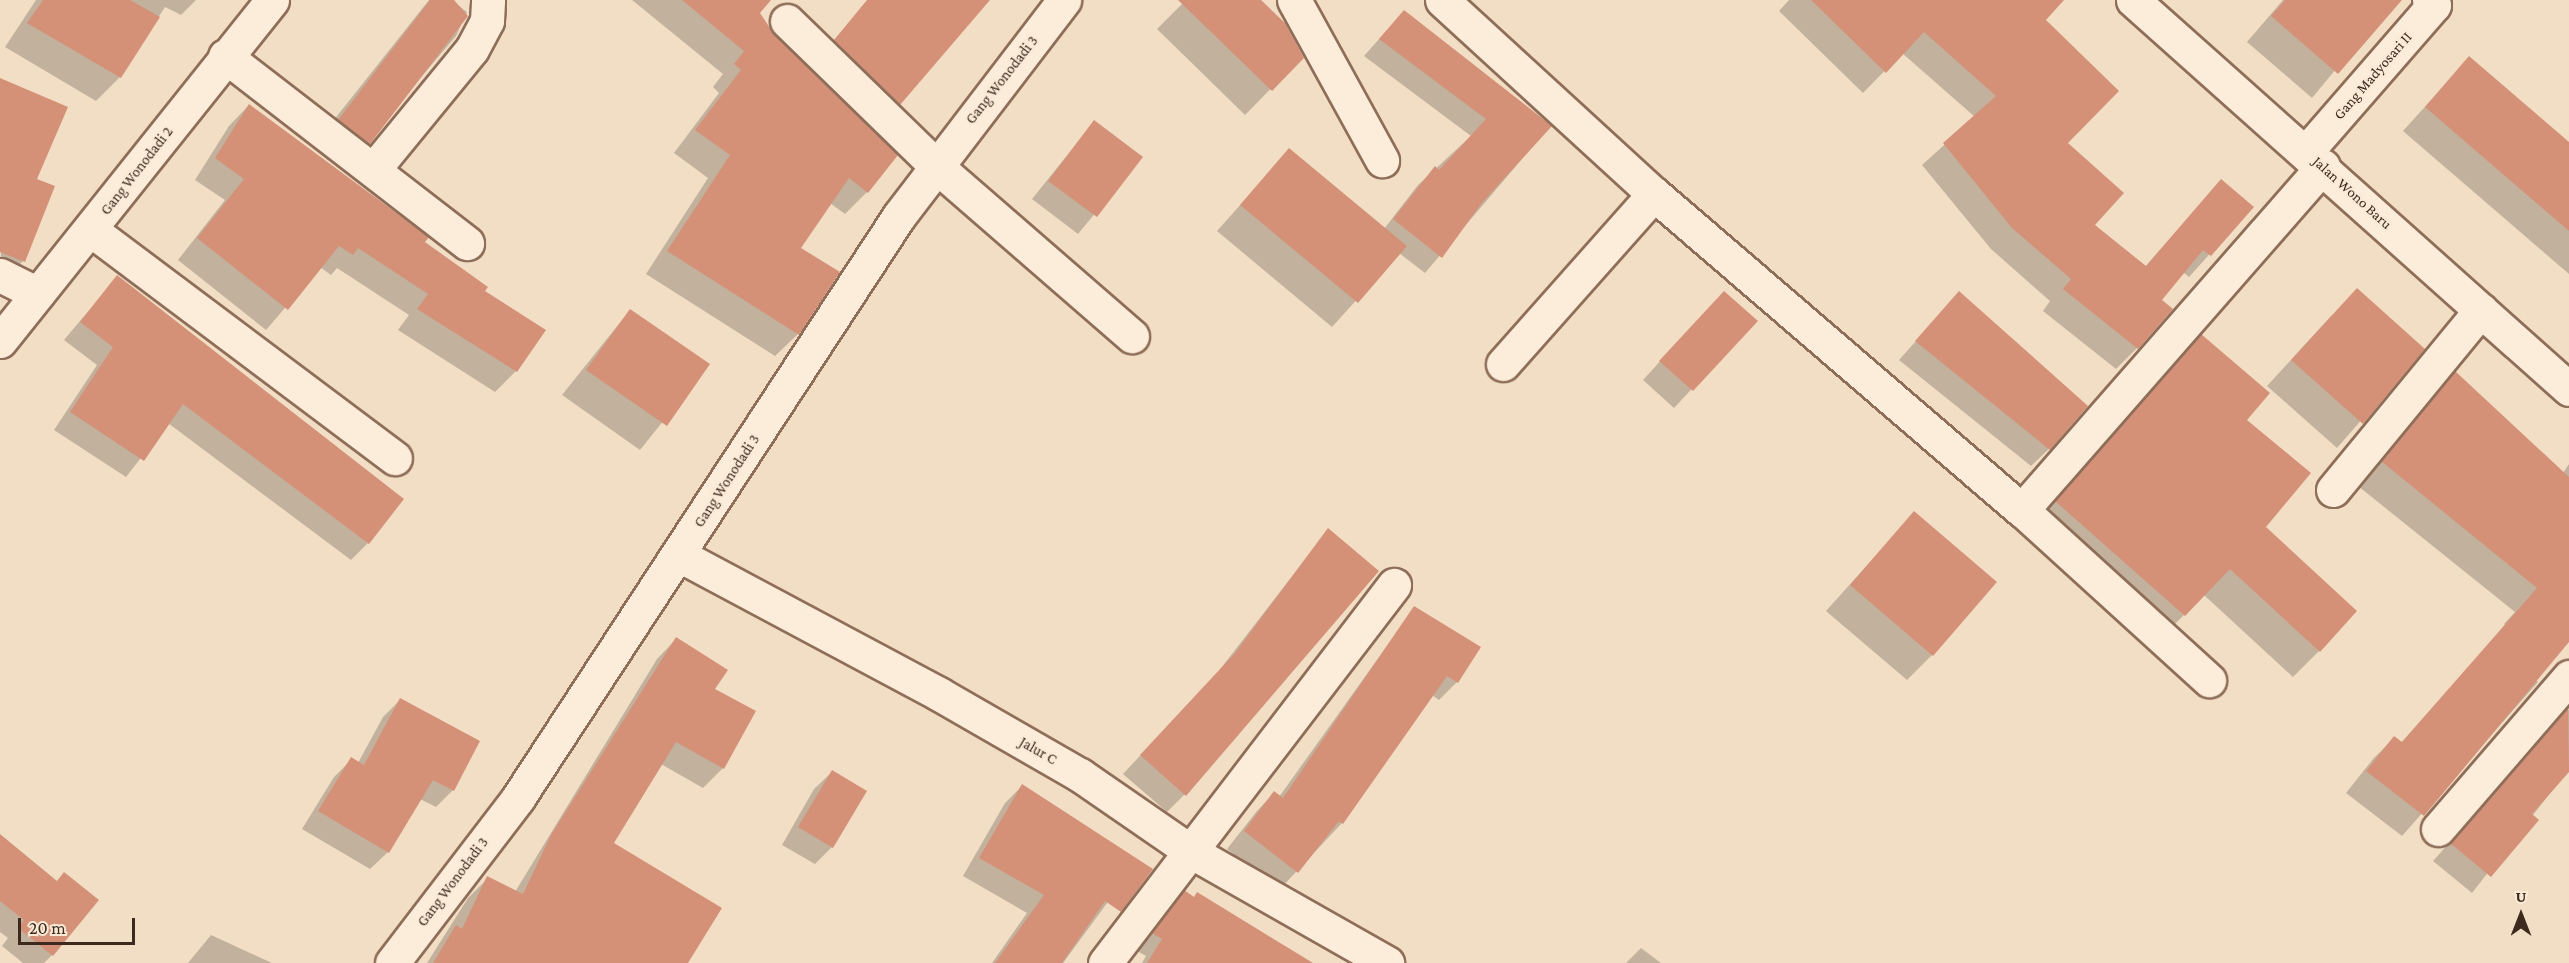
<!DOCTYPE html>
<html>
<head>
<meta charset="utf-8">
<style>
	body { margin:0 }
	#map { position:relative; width:2569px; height:963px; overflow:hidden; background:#f2dec5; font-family:"Crimson Pro",serif }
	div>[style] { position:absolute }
	.shadow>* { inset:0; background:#0003 }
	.building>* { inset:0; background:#d49178 }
	.roads { filter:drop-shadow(2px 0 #8f6e59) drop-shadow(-2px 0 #8f6e59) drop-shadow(0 2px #8f6e59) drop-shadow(0 -2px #8f6e59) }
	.street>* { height:33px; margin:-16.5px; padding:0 16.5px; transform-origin:16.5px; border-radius:16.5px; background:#fcedda }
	span { translate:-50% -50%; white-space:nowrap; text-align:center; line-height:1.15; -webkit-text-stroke:4.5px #f9ead6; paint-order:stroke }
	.street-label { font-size:15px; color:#3e291e }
	.north { position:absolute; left:2491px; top:885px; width:60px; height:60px; -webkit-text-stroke:4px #f9ead6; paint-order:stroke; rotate:0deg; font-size:16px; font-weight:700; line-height:24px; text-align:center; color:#3e291e }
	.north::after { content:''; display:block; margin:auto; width:21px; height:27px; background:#3e291e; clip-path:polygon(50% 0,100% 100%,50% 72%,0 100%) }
	.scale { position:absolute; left:18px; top:918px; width:117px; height:27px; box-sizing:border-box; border:3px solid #3e291e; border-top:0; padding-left:8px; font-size:18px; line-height:21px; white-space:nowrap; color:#3e291e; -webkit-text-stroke:4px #f9ead6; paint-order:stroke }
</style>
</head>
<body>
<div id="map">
	<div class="shadow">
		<div style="clip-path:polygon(36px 0,196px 0,181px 15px,165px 7px,120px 77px,96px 101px,5px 47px)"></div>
		<div style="clip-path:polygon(429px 0,451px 0,467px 12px,456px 36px,344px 168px,314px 145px)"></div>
		<div style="clip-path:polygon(632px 0,769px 0,758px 13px,867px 192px,845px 214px,830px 203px,799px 248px,798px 334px,775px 356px,646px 274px,708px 178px,674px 153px,719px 93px,713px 87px,723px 74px)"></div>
		<div style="clip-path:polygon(869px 0,981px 0,881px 121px,818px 59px)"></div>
		<div style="clip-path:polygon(1186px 0,1259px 0,1302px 57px,1245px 115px,1157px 29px)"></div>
		<div style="clip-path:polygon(1789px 0,2062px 0,2044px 20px,2066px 143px,2092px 225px,2145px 267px,2221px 181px,2252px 207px,2189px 277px,2183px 272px,2160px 301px,2137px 348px,2116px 369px,2043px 311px,2050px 301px,1991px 249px,1922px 165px,1975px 117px,1902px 53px,1863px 93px,1779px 11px)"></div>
		<div style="clip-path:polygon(2283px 0,2393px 0,2312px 98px,2247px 42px)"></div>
		<div style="clip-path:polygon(1388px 29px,1550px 126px,1425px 273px,1399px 253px,1332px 327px,1217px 231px,1289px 150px,1384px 229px,1418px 185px,1471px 136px,1364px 56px)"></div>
		<div style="clip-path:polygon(2469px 58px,2569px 144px,2569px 274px,2403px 131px)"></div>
		<div style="clip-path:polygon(0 80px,35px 180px,23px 261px,1px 283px)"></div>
		<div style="clip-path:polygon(249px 105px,483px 291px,516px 371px,495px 392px,398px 330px,409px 315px,337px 268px,331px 275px,320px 267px,266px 330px,178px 260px,225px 200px,195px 180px,229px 126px)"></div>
		<div style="clip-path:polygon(1094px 122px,1141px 158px,1078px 234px,1032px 199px)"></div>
		<div style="clip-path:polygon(117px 277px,368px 543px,351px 560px,168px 423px,126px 477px,54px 430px,97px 365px,64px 340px)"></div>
		<div style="clip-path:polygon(1959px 293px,2049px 449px,2031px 466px,1899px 360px)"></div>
		<div style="clip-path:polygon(630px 310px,708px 365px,640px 450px,562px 395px)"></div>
		<div style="clip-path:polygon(1707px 310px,1755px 321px,1674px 408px,1643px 380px)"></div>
		<div style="clip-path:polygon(2332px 315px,2423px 349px,2337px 448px,2267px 386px)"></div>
		<div style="clip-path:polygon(2201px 336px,2245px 420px,2264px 527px,2319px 651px,2293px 677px,2204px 595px,2158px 641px,2030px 528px)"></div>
		<div style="clip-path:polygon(2455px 373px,2563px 473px,2569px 464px,2569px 601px,2529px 643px,2504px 624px,2515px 612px,2358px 486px)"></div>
		<div style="clip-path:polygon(1914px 513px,1932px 655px,1907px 680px,1826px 611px)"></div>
		<div style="clip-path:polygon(1328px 530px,1185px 794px,1167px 812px,1123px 774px,1218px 672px)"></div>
		<div style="clip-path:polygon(1414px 608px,1479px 648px,1457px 682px,1439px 700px,1432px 695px,1342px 823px,1280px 889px,1227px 849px,1257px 811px,1274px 793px,1279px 797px)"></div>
		<div style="clip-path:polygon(676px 639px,713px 690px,723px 768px,703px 788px,661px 764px,612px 843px,686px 963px,427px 963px,468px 898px,488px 878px,515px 892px,657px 659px)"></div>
		<div style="clip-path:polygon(2491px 642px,2538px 682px,2402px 836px,2346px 793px,2373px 759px,2394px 738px,2401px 743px)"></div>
		<div style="clip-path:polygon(400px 700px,453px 790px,436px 807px,420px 799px,388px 852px,370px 869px,302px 829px,334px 777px,352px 759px,358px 763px,383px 717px)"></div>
		<div style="clip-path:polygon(2569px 709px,2569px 769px,2472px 893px,2433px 861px)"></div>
		<div style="clip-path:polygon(832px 772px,832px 847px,815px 864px,782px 845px,814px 789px)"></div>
		<div style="clip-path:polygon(1022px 786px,1138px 861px,1063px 963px,992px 963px,1027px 913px,963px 876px,1005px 803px)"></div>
		<div style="clip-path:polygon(0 836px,56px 882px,64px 874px,52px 955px,44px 963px,23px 963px,2px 946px,8px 938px,0 932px)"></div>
		<div style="clip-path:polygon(1184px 892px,1310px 963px,1142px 963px,1146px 956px,1137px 951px)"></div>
		<div style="clip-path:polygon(211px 935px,272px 963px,188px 963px)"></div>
		<div style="clip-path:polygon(1641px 948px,1661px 963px,1626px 963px)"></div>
	</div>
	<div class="building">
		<div style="clip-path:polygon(43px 0,130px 0,160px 17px,121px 78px,27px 23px)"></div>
		<div style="clip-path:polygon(430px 0,454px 0,468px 16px,370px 144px,338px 120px)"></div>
		<div style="clip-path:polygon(682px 0,771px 0,760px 13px,774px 34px,898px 155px,868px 193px,849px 178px,801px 248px,840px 272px,799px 335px,667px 251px,730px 155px,695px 130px,741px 70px,734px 64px,744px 51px)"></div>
		<div style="clip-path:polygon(867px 0,990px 0,900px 105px,834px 40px)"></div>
		<div style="clip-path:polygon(1178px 0,1261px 0,1285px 23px,1304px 58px,1272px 91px)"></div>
		<div style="clip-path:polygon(1811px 0,2064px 0,2046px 20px,2119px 91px,2068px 143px,2124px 193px,2095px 225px,2146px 266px,2221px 179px,2254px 207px,2211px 256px,2203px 250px,2162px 300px,2173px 309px,2138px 349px,2063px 289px,2071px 279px,2012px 228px,1943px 143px,1996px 96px,1924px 32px,1886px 73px)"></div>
		<div style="clip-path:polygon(2285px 0,2402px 0,2338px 74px,2271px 16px)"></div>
		<div style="clip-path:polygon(1404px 10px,1552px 126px,1481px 204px,1442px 258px,1393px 219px,1435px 166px,1439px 170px,1486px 119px,1379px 39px)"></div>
		<div style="clip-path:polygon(2469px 56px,2569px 142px,2569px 231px,2425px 107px)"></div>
		<div style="clip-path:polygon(0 78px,68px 107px,37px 179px,55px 186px,25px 262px,0 252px)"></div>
		<div style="clip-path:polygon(249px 104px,429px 237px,425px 242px,488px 287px,485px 291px,546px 330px,517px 372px,417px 309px,428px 294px,358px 248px,353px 255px,339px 246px,288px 310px,197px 238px,244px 179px,215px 158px)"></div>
		<div style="clip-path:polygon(1094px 120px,1143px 157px,1097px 217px,1048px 181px)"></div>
		<div style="clip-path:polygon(1289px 148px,1407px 246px,1358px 303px,1240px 205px)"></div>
		<div style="clip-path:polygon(117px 275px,404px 499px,369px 544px,183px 404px,144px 461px,70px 412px,113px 347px,80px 322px)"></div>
		<div style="clip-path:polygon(2357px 288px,2425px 349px,2363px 424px,2291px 360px)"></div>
		<div style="clip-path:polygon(1724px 291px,1758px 321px,1693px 391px,1659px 361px)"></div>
		<div style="clip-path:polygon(1959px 291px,2088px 406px,2050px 450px,1915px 341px)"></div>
		<div style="clip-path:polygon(630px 309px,710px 364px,667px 426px,586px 370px)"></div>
		<div style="clip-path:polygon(2201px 334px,2270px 393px,2247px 420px,2311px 473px,2266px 527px,2357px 611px,2320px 652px,2230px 569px,2185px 616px,2055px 501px)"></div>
		<div style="clip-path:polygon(2455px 371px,2569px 477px,2569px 642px,2424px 816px,2366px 771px,2394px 736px,2402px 742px,2537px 588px,2381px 461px)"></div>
		<div style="clip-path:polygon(1914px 511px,1997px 582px,1933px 656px,1850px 585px)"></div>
		<div style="clip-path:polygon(1328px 528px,1379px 571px,1186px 796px,1140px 755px,1235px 653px)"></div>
		<div style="clip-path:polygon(1414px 606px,1481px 647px,1458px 683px,1447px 676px,1343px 824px,1339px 821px,1298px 873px,1244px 831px,1274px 791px,1283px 798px)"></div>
		<div style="clip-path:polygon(676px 637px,728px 670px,715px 689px,756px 711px,724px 769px,676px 742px,614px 843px,722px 908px,688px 963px,433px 963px,456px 925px,462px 929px,487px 876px,523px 894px,551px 835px)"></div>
		<div style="clip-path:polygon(400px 698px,480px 741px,454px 791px,433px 780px,389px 853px,318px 811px,351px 757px,364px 765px)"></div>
		<div style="clip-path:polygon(2568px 706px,2569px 772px,2532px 814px,2539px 820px,2491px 877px,2450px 843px)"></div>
		<div style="clip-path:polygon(832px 770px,867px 791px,833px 848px,798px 827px)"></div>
		<div style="clip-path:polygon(1022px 784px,1153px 869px,1121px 912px,1105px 901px,1062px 963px,995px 963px,1044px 895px,979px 858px)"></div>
		<div style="clip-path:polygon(0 834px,57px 881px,64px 872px,99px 900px,53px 956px,18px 928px,24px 920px,0 901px)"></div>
		<div style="clip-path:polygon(1184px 890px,1194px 897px,1197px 892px,1313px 963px,1147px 963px,1162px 939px,1152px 933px)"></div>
	</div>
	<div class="roads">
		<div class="street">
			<div style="left:1294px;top:0;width:183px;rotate:61.2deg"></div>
			<div style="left:1442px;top:0;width:287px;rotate:42.5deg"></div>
			<div style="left:1654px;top:194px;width:485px;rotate:40.7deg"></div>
			<div style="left:2022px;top:510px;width:253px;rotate:42.3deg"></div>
			<div style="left:2133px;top:0;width:584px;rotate:41.74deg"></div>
			<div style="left:787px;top:21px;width:206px;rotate:44.2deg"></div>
			<div style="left:935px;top:165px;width:261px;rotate:41deg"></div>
			<div style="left:225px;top:56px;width:306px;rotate:37.7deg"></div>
			<div style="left:2306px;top:152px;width:195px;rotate:-49deg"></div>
			<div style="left:2434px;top:5px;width:7px;rotate:-135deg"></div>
			<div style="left:373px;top:170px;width:156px;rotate:-50.7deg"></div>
			<div style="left:472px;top:49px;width:32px;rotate:-62deg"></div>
			<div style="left:487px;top:21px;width:21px;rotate:-87deg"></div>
			<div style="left:91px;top:230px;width:380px;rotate:36.9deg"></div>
			<div style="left:0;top:275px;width:42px;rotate:26.6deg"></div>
			<div style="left:0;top:341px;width:436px;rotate:-51.4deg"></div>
			<div style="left:1503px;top:364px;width:227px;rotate:-48.4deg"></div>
			<div style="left:2333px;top:490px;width:233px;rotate:-50.6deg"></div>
			<div style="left:2022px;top:510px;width:457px;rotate:-48.8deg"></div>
			<div style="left:679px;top:555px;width:295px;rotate:28.1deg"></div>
			<div style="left:939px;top:694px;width:163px;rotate:29.9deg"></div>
			<div style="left:1080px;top:775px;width:134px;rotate:34.6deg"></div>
			<div style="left:1190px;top:851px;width:227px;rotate:29.6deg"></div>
			<div style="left:2438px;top:829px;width:201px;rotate:-49.2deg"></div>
			<div style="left:392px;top:963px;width:208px;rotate:-52.6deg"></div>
			<div style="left:518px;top:798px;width:696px;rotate:-56.79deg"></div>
			<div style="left:899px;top:216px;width:272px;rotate:-52.6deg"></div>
			<div style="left:1105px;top:963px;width:476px;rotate:-52.6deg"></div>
		</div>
	</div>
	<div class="street-label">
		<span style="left:2373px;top:76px;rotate:-49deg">Gang Madyosari II</span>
		<span style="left:1002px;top:80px;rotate:-52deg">Gang Wonodadi 3</span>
		<span style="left:137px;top:171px;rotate:-52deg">Gang Wonodadi 2</span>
		<span style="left:2352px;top:193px;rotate:42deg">Jalan Wono Baru</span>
		<span style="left:727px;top:481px;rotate:-57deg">Gang Wonodadi 3</span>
		<span style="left:1038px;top:751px;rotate:30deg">Jalur C</span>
		<span style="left:453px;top:882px;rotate:-53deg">Gang Wonodadi 3</span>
	</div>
	<div class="north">U</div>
	<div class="scale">20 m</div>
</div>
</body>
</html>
